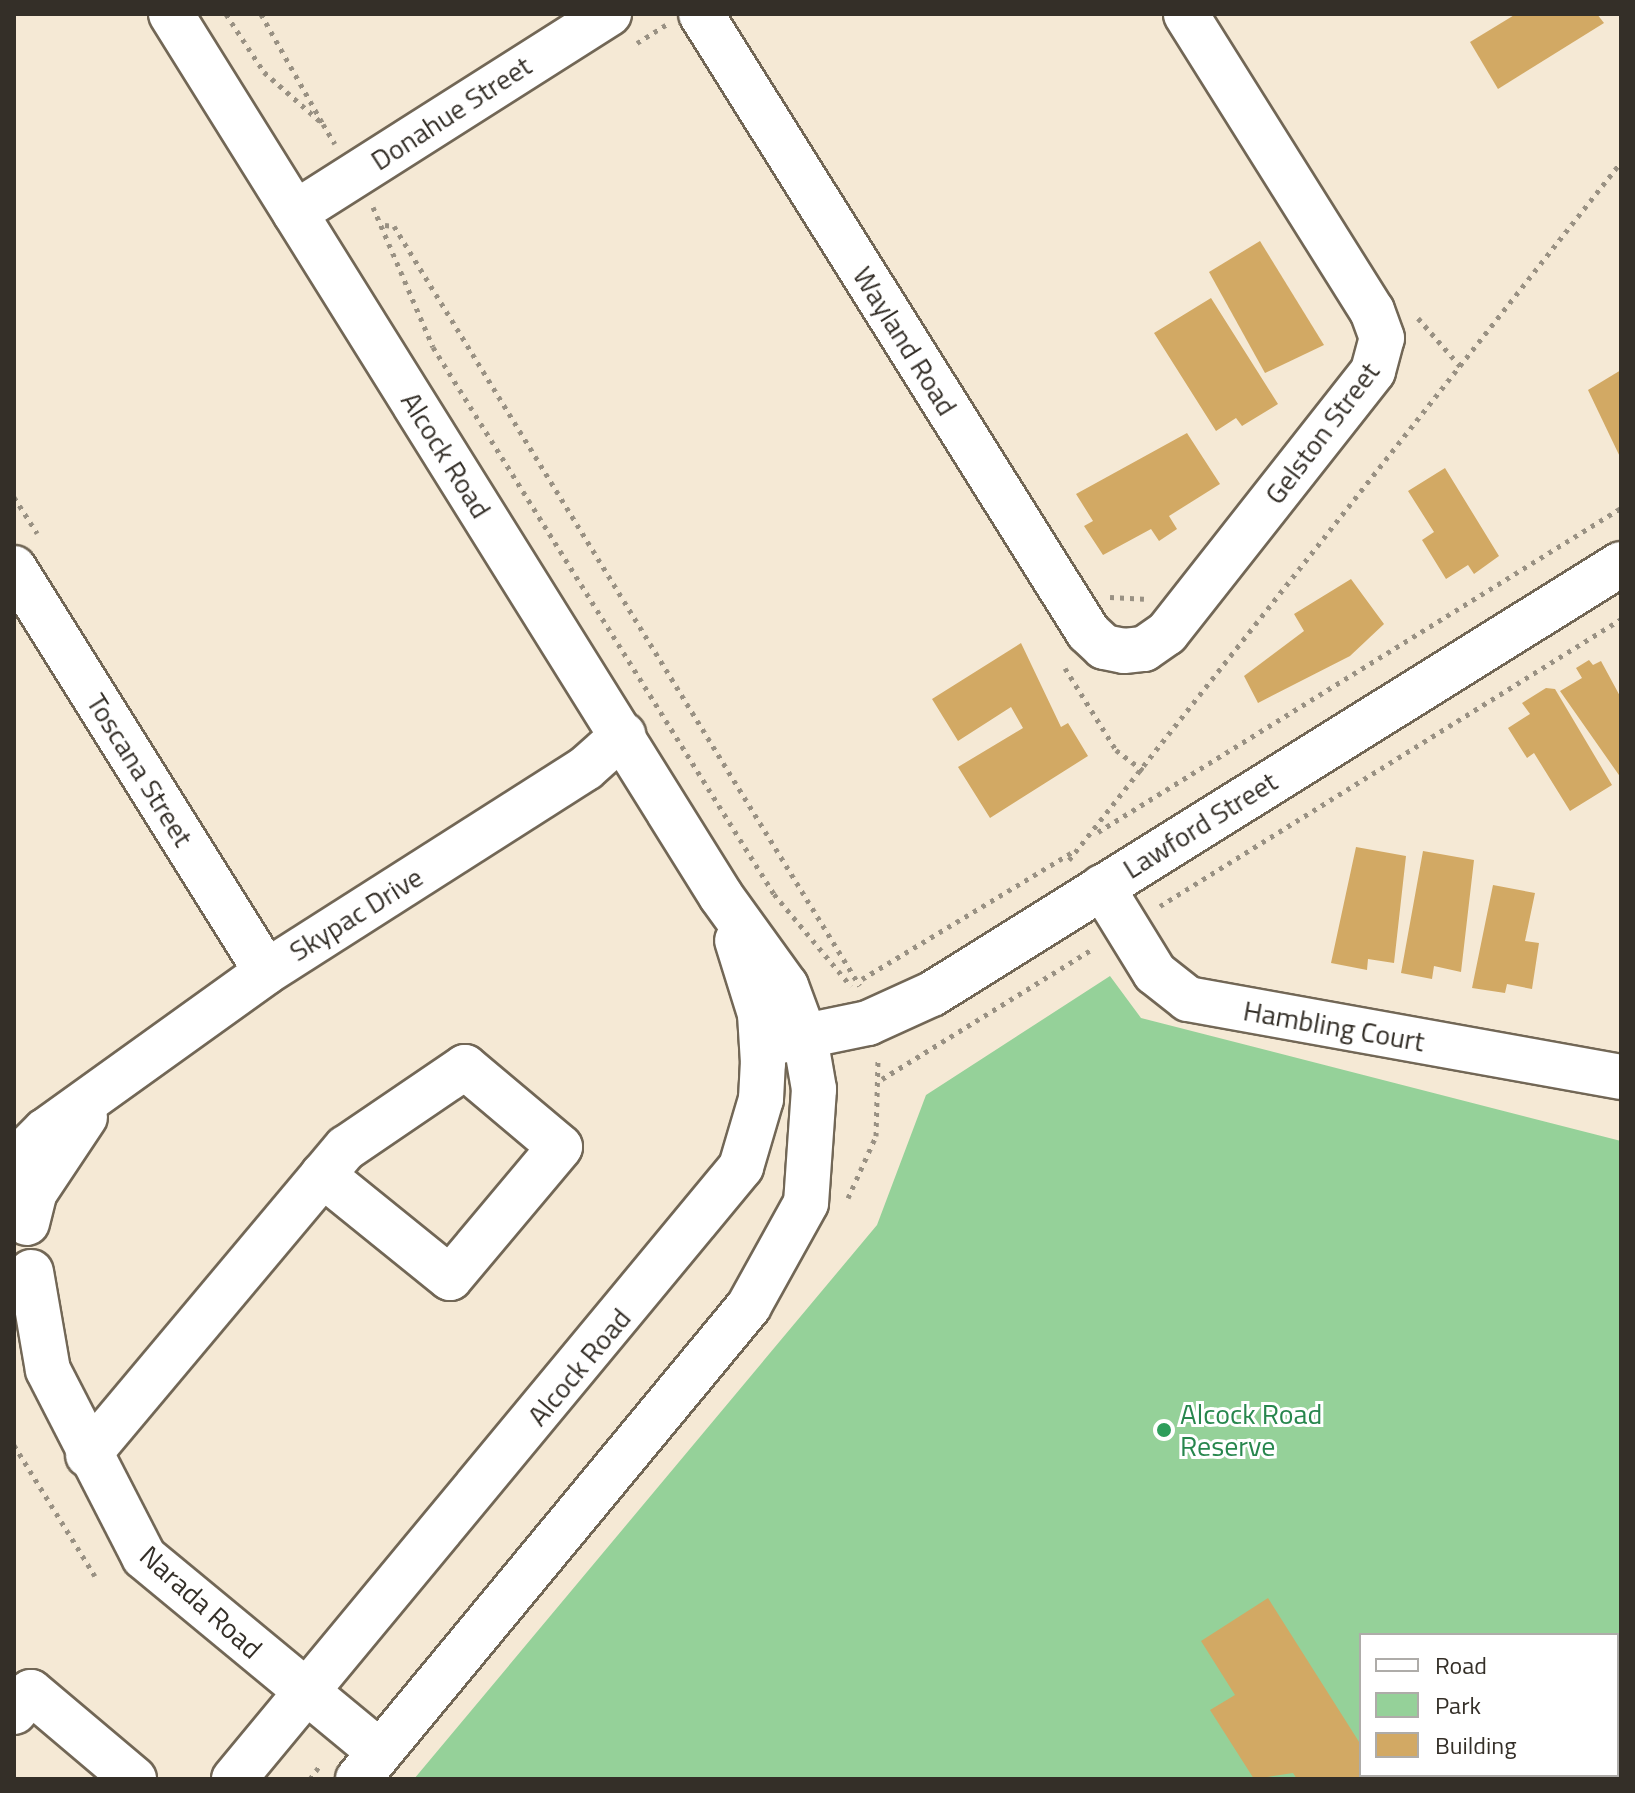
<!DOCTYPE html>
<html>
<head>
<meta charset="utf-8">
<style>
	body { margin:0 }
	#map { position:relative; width:1635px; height:1793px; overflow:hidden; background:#f5e9d5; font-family:"Titillium Web",sans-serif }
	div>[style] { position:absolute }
	.green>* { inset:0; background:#95d199 }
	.building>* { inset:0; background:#d2a964 }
	.path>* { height:5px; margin-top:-2.5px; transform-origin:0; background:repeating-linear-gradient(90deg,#999183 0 4px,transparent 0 10px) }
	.roads { filter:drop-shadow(2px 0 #726756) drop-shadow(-2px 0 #726756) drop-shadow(0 2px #726756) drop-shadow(0 -2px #726756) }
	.minor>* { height:44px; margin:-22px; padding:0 22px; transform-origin:22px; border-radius:22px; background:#fff }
	.dots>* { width:22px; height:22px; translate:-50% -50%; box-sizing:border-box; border:4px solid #fff; border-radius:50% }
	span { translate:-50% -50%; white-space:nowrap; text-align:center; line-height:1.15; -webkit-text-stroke:6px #fff; paint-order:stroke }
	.street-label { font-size:28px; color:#342f28 }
	.leisure-label { font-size:28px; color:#27864d }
	.left { translate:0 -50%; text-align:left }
	.frame { position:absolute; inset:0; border:16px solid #342f28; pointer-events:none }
	.legend { position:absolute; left:1359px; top:1633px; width:260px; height:144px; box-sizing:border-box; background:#fff; border:2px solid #aeaca9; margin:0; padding:10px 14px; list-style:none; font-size:24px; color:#342f28 }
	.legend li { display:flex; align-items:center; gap:16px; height:40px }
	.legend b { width:40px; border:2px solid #aeaca9 }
</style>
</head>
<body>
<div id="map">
	<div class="green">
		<div style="clip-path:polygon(evenodd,1110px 976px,1141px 1018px,1621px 1141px,1621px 1779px,414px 1779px,877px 1225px,926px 1095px,1110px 976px,1361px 1635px,1617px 1635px,1617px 1775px,1361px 1775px,1361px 1635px)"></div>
	</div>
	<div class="building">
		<div style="clip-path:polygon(1516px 14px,1597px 14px,1604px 23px,1498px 89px,1470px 42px)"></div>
		<div style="clip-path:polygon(1260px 241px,1324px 345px,1265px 373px,1209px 272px)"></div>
		<div style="clip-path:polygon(1211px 298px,1278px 404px,1242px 426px,1236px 418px,1216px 431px,1154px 333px)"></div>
		<div style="clip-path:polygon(1621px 370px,1621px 459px,1588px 390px)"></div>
		<div style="clip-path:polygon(1187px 433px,1220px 484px,1169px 516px,1177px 529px,1159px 541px,1151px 529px,1103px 555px,1084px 526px,1093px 521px,1076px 494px)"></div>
		<div style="clip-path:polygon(1445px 468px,1499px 556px,1474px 574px,1468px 565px,1446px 579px,1422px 540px,1434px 532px,1408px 491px)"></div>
		<div style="clip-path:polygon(1351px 579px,1384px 624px,1350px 656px,1258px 703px,1244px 676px,1304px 631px,1294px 614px)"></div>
		<div style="clip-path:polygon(1021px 643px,1061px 727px,1068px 723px,1088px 756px,990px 818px,958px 767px,1023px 728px,1011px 707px,958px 741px,932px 699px)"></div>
		<div style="clip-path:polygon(1589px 660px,1593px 665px,1601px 661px,1621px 698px,1621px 778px,1560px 691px,1582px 678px,1576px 668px)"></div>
		<div style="clip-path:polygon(1546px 688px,1555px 689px,1612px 785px,1570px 811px,1534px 753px,1527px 758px,1508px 728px,1530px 714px,1522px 703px)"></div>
		<div style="clip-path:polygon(1356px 847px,1406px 856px,1394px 963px,1368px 959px,1367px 970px,1331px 963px)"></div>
		<div style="clip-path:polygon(1423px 851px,1474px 860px,1461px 972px,1434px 966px,1432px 979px,1401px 973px)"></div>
		<div style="clip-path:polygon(1493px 885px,1535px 893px,1525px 941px,1539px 943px,1532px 989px,1507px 984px,1505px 993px,1472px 988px)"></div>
		<div style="clip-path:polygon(1268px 1598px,1361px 1745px,1361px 1775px,1383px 1779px,1297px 1779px,1293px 1773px,1254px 1779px,1210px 1710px,1235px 1695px,1201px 1641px)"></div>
	</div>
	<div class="path">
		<div style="left:226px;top:14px;width:69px;rotate:56.8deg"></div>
		<div style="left:264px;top:72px;width:79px;rotate:41.4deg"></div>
		<div style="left:323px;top:124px;width:23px;rotate:59deg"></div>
		<div style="left:261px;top:14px;width:126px;rotate:60.6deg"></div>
		<div style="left:637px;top:43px;width:34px;rotate:-32deg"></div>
		<div style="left:373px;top:207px;width:152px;rotate:66.8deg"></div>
		<div style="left:433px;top:347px;width:645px;rotate:58.06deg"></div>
		<div style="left:774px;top:894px;width:120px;rotate:50.1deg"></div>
		<div style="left:385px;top:225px;width:9px;rotate:6deg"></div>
		<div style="left:394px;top:226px;width:891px;rotate:58.49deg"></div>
		<div style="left:1418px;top:318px;width:65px;rotate:48.7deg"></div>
		<div style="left:14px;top:497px;width:43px;rotate:57.4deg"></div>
		<div style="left:1110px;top:597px;width:34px;rotate:3deg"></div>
		<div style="left:1065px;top:668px;width:97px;rotate:58.1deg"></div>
		<div style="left:1116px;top:750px;width:34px;rotate:37deg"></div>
		<div style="left:1098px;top:832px;width:615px;rotate:-31.78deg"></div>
		<div style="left:1069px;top:860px;width:890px;rotate:-51.66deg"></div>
		<div style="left:1160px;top:906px;width:543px;rotate:-31.9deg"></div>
		<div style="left:862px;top:979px;width:250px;rotate:-31.1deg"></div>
		<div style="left:882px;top:1079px;width:249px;rotate:-31.7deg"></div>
		<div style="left:848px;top:1198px;width:68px;rotate:-65.7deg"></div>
		<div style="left:876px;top:1136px;width:77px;rotate:-88.5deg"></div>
		<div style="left:14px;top:1445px;width:154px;rotate:58.3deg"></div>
		<div style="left:310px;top:1779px;width:19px;rotate:-54deg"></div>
	</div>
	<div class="roads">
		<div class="minor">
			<div style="left:171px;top:14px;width:1039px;rotate:58.05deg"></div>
			<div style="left:721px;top:896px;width:111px;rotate:54.2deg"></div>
			<div style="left:786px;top:986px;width:54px;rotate:69.6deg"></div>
			<div style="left:805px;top:1037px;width:53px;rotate:80.2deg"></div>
			<div style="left:814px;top:1089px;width:114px;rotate:94deg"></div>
			<div style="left:806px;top:1203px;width:118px;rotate:119deg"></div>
			<div style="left:749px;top:1306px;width:614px;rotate:129.58deg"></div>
			<div style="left:701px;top:14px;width:729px;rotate:57.94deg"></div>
			<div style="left:1088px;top:632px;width:22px;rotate:43deg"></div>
			<div style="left:1104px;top:647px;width:20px;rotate:11deg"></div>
			<div style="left:1124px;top:651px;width:20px;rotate:-6deg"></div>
			<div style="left:1144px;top:649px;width:28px;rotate:-35deg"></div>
			<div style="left:1167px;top:633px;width:333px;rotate:-51.8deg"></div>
			<div style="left:1373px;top:371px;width:34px;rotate:-75deg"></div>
			<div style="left:1382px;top:338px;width:29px;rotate:-110deg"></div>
			<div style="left:1372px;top:311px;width:350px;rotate:-122.1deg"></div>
			<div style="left:295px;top:213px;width:372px;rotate:-32.4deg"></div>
			<div style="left:14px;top:568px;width:476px;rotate:58deg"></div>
			<div style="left:1102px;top:887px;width:101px;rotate:58.4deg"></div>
			<div style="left:1155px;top:973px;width:42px;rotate:38.2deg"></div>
			<div style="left:1188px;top:999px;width:440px;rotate:10.2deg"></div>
			<div style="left:776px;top:1042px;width:94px;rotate:-11.7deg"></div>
			<div style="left:868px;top:1023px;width:70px;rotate:-24.4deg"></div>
			<div style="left:932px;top:994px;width:812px;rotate:-31.97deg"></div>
			<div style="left:14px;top:1162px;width:44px;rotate:-45deg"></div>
			<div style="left:45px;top:1131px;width:272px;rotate:-35.7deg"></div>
			<div style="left:266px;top:972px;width:379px;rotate:-32.5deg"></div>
			<div style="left:586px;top:768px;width:50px;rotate:-41.7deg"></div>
			<div style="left:27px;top:1223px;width:32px;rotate:-76deg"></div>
			<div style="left:35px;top:1192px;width:90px;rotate:-56.3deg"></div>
			<div style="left:31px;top:1272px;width:99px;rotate:80.2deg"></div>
			<div style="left:48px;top:1370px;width:210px;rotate:62.8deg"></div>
			<div style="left:144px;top:1557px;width:306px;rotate:39.6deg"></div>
			<div style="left:88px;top:1455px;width:401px;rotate:-50deg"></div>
			<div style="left:346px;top:1148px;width:144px;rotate:-34.2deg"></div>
			<div style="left:465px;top:1067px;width:124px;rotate:40.1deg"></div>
			<div style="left:560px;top:1147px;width:171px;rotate:130deg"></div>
			<div style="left:450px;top:1278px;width:164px;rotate:-141deg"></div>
			<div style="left:14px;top:1712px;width:26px;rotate:-50deg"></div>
			<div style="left:31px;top:1692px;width:135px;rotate:40.2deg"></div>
			<div style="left:234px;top:1779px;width:795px;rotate:-50.36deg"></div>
			<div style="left:741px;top:1167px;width:71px;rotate:-73.6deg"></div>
			<div style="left:761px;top:1099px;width:36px;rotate:-87deg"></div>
			<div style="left:763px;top:1063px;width:49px;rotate:-93.5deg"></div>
			<div style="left:760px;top:1014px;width:77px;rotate:-107.3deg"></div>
		</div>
	</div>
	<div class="dots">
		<div style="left:1164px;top:1430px;background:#2e9e5b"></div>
	</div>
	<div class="street-label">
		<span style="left:451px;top:113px;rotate:-33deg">Donahue Street</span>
		<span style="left:905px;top:341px;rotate:58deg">Wayland Road</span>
		<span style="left:1322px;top:433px;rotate:-53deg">Gelston Street</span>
		<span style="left:446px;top:455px;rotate:58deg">Alcock Road</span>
		<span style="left:140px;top:770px;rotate:58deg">Toscana Street</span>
		<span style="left:1200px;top:825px;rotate:-32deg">Lawford Street</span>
		<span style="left:356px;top:914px;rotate:-32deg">Skypac Drive</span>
		<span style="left:1334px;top:1026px;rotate:10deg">Hambling Court</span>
		<span style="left:579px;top:1367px;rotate:-50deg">Alcock Road</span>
		<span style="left:201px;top:1602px;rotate:42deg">Narada Road</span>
	</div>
	<div class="leisure-label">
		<span class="left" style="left:1180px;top:1430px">Alcock Road<br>Reserve</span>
	</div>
	<div class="frame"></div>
	<ul class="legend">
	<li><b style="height:10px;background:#fff"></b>Road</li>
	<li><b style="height:22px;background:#95d199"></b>Park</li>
	<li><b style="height:22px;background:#d2a964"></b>Building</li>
	</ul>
</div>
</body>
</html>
